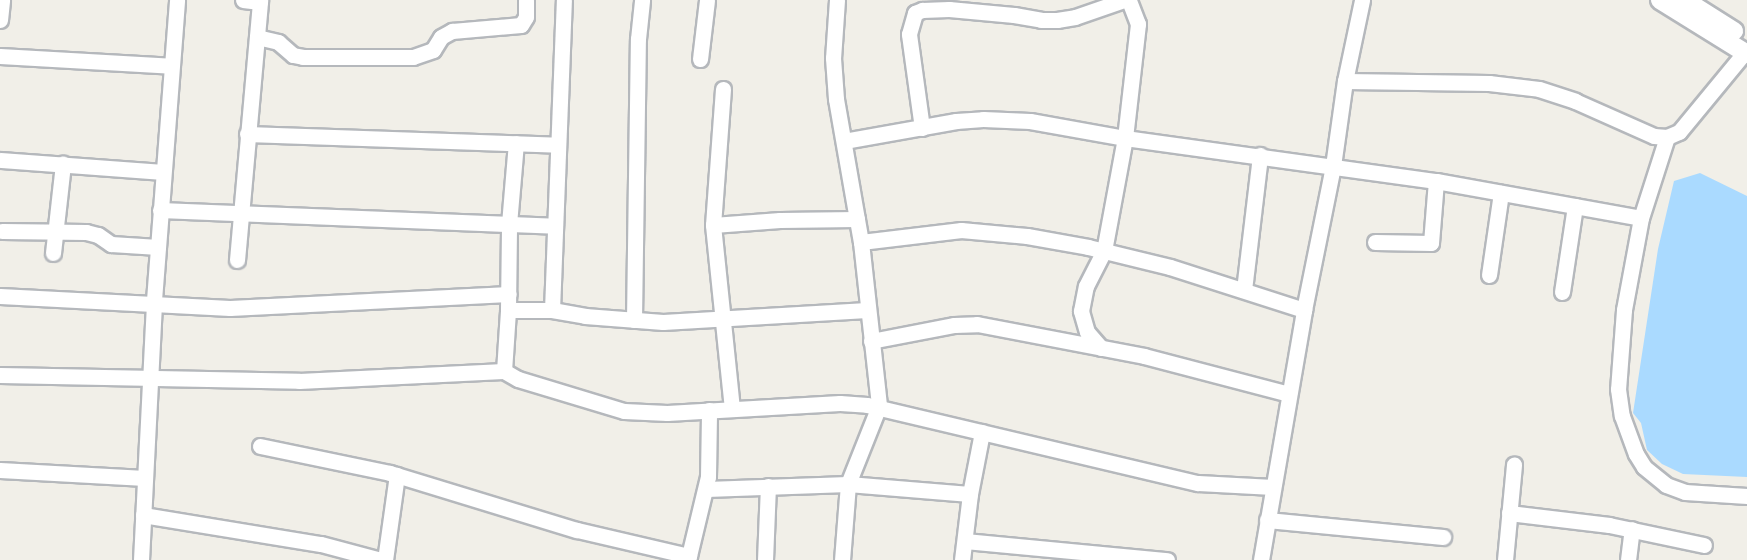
<!DOCTYPE html>
<html>
<head>
<meta charset="utf-8">
<style>
	body { margin:0 }
	#map { position:relative; width:1747px; height:560px; overflow:hidden; background:#f1efe8; font-family:"Source Sans 3",sans-serif }
	div>[style] { position:absolute }
	.water>* { inset:0; background:#aadaff }
	.roads { filter:drop-shadow(2px 0 #b5b8bc) drop-shadow(-2px 0 #b5b8bc) drop-shadow(0 2px #b5b8bc) drop-shadow(0 -2px #b5b8bc) }
	.minor>* { height:15px; margin:-7.5px; padding:0 7.5px; transform-origin:7.5px; border-radius:7.5px; background:#fff }
	.tertiary>* { height:18px; margin:-9px; padding:0 9px; transform-origin:9px; border-radius:9px; background:#fff }
	span { translate:-50% -50%; white-space:nowrap; text-align:center; line-height:1.15; -webkit-text-stroke:5px #fff; paint-order:stroke }
</style>
</head>
<body>
<div id="map">
	<div class="water">
		<div style="clip-path:polygon(1700px 173px,1747px 196px,1747px 477px,1683px 474px,1662px 464px,1647px 450px,1641px 423px,1633px 413px,1658px 249px,1674px 181px)"></div>
	</div>
	<div class="roads">
		<div class="minor">
			<div style="left:243px;top:0;width:17px;rotate:7deg"></div>
			<div style="left:837px;top:0;width:58px;rotate:93.9deg"></div>
			<div style="left:833px;top:58px;width:41px;rotate:85.8deg"></div>
			<div style="left:836px;top:99px;width:145px;rotate:80.1deg"></div>
			<div style="left:861px;top:242px;width:165px;rotate:83.7deg"></div>
			<div style="left:879px;top:406px;width:84px;rotate:111.7deg"></div>
			<div style="left:848px;top:484px;width:76px;rotate:94.5deg"></div>
			<div style="left:0;top:20px;width:20px;rotate:-84deg"></div>
			<div style="left:257px;top:37px;width:22px;rotate:13deg"></div>
			<div style="left:278px;top:42px;width:20px;rotate:41deg"></div>
			<div style="left:293px;top:55px;width:10px;rotate:11deg"></div>
			<div style="left:303px;top:57px;width:110px"></div>
			<div style="left:413px;top:57px;width:21px;rotate:-19deg"></div>
			<div style="left:433px;top:50px;width:15px;rotate:-58deg"></div>
			<div style="left:441px;top:37px;width:13px;rotate:-29deg"></div>
			<div style="left:452px;top:31px;width:69px;rotate:-5deg"></div>
			<div style="left:521px;top:25px;width:9px;rotate:-58deg"></div>
			<div style="left:526px;top:17px;width:17px;rotate:-90deg"></div>
			<div style="left:0;top:56px;width:171px;rotate:3.3deg"></div>
			<div style="left:700px;top:59px;width:59px;rotate:-83.2deg"></div>
			<div style="left:1345px;top:81px;width:144px;rotate:0.8deg"></div>
			<div style="left:1489px;top:83px;width:50px;rotate:6.8deg"></div>
			<div style="left:1539px;top:89px;width:38px;rotate:18deg"></div>
			<div style="left:1575px;top:101px;width:86px;rotate:23.9deg"></div>
			<div style="left:1654px;top:136px;width:13px;rotate:4deg"></div>
			<div style="left:1667px;top:137px;width:13px;rotate:-23deg"></div>
			<div style="left:1679px;top:132px;width:104px;rotate:-50.5deg"></div>
			<div style="left:723px;top:89px;width:136px;rotate:94.2deg"></div>
			<div style="left:713px;top:225px;width:184px;rotate:84.1deg"></div>
			<div style="left:922px;top:128px;width:95px;rotate:-97.9deg"></div>
			<div style="left:909px;top:34px;width:22px;rotate:-74deg"></div>
			<div style="left:915px;top:13px;width:8px;rotate:-23deg"></div>
			<div style="left:922px;top:10px;width:27px;rotate:-2deg"></div>
			<div style="left:949px;top:9px;width:65px;rotate:5.3deg"></div>
			<div style="left:1014px;top:15px;width:27px;rotate:10deg"></div>
			<div style="left:1041px;top:20px;width:16px"></div>
			<div style="left:1057px;top:20px;width:18px;rotate:-9deg"></div>
			<div style="left:1075px;top:17px;width:52px;rotate:-19.1deg"></div>
			<div style="left:247px;top:134px;width:311px;rotate:2deg"></div>
			<div style="left:1667px;top:137px;width:85px;rotate:107.8deg"></div>
			<div style="left:1641px;top:218px;width:94px;rotate:100.5deg"></div>
			<div style="left:1624px;top:310px;width:79px;rotate:94.3deg"></div>
			<div style="left:1618px;top:389px;width:27px;rotate:82deg"></div>
			<div style="left:1622px;top:416px;width:40px;rotate:69.8deg"></div>
			<div style="left:1636px;top:454px;width:15px;rotate:58deg"></div>
			<div style="left:1644px;top:467px;width:28px;rotate:39deg"></div>
			<div style="left:1666px;top:485px;width:20px;rotate:20deg"></div>
			<div style="left:1685px;top:492px;width:62px;rotate:3.7deg"></div>
			<div style="left:844px;top:141px;width:114px;rotate:-10.1deg"></div>
			<div style="left:956px;top:121px;width:27px;rotate:-4deg"></div>
			<div style="left:983px;top:119px;width:47px;rotate:2.4deg"></div>
			<div style="left:1030px;top:121px;width:97px;rotate:10.1deg"></div>
			<div style="left:1125px;top:138px;width:314px;rotate:7.9deg"></div>
			<div style="left:1436px;top:181px;width:208px;rotate:10.2deg"></div>
			<div style="left:0;top:160px;width:163px;rotate:4.2deg"></div>
			<div style="left:160px;top:210px;width:395px;rotate:2.3deg"></div>
			<div style="left:713px;top:225px;width:67px;rotate:-4.3deg"></div>
			<div style="left:780px;top:220px;width:77px;rotate:-0.7deg"></div>
			<div style="left:2px;top:231px;width:84px;rotate:0.7deg"></div>
			<div style="left:86px;top:232px;width:12px;rotate:14deg"></div>
			<div style="left:98px;top:235px;width:16px;rotate:35deg"></div>
			<div style="left:111px;top:244px;width:47px;rotate:3.7deg"></div>
			<div style="left:861px;top:242px;width:101px;rotate:-6.8deg"></div>
			<div style="left:961px;top:230px;width:66px;rotate:5.2deg"></div>
			<div style="left:1027px;top:236px;width:62px;rotate:10.2deg"></div>
			<div style="left:1088px;top:247px;width:84px;rotate:13.7deg"></div>
			<div style="left:1170px;top:267px;width:141px;rotate:17.8deg"></div>
			<div style="left:1375px;top:242px;width:56px;rotate:1deg"></div>
			<div style="left:1431px;top:243px;width:62px;rotate:-85.4deg"></div>
			<div style="left:53px;top:253px;width:90px;rotate:-83.6deg"></div>
			<div style="left:237px;top:260px;width:261px;rotate:-84.9deg"></div>
			<div style="left:1489px;top:275px;width:83px;rotate:-81.7deg"></div>
			<div style="left:1244px;top:290px;width:136px;rotate:-83.2deg"></div>
			<div style="left:1562px;top:292px;width:87px;rotate:-81.4deg"></div>
			<div style="left:0;top:296px;width:230px;rotate:3deg"></div>
			<div style="left:230px;top:308px;width:279px;rotate:-2.9deg"></div>
			<div style="left:508px;top:310px;width:44px"></div>
			<div style="left:552px;top:310px;width:34px;rotate:10deg"></div>
			<div style="left:585px;top:316px;width:78px;rotate:4.4deg"></div>
			<div style="left:663px;top:322px;width:204px;rotate:-3.4deg"></div>
			<div style="left:552px;top:310px;width:310px;rotate:-87.8deg"></div>
			<div style="left:634px;top:320px;width:281px;rotate:-89.2deg"></div>
			<div style="left:638px;top:39px;width:39px;rotate:-84deg"></div>
			<div style="left:871px;top:341px;width:85px;rotate:-10.9deg"></div>
			<div style="left:954px;top:325px;width:23px;rotate:-2deg"></div>
			<div style="left:977px;top:324px;width:170px;rotate:10.8deg"></div>
			<div style="left:1144px;top:356px;width:150px;rotate:14.7deg"></div>
			<div style="left:1101px;top:348px;width:21px;rotate:-131deg"></div>
			<div style="left:1087px;top:332px;width:22px;rotate:-106deg"></div>
			<div style="left:1081px;top:311px;width:25px;rotate:-79deg"></div>
			<div style="left:1086px;top:286px;width:39px;rotate:-63deg"></div>
			<div style="left:1104px;top:251px;width:115px;rotate:-79.5deg"></div>
			<div style="left:1125px;top:138px;width:115px;rotate:-83.5deg"></div>
			<div style="left:1138px;top:24px;width:26px;rotate:-111deg"></div>
			<div style="left:504px;top:371px;width:61px;rotate:-86.2deg"></div>
			<div style="left:508px;top:310px;width:86px;rotate:-89.3deg"></div>
			<div style="left:509px;top:224px;width:81px;rotate:-85.1deg"></div>
			<div style="left:0;top:375px;width:299px;rotate:1.1deg"></div>
			<div style="left:299px;top:381px;width:205px;rotate:-2.8deg"></div>
			<div style="left:504px;top:371px;width:16px;rotate:30deg"></div>
			<div style="left:518px;top:379px;width:111px;rotate:16.8deg"></div>
			<div style="left:624px;top:411px;width:43px;rotate:2.7deg"></div>
			<div style="left:667px;top:413px;width:173px;rotate:-3.3deg"></div>
			<div style="left:840px;top:403px;width:27px;rotate:4deg"></div>
			<div style="left:867px;top:405px;width:340px;rotate:13.3deg"></div>
			<div style="left:1198px;top:483px;width:75px;rotate:3.1deg"></div>
			<div style="left:260px;top:446px;width:133px;rotate:11.7deg"></div>
			<div style="left:390px;top:473px;width:195px;rotate:17deg"></div>
			<div style="left:577px;top:530px;width:115px;rotate:13.1deg"></div>
			<div style="left:0;top:470px;width:145px;rotate:3.2deg"></div>
			<div style="left:706px;top:489px;width:142px;rotate:-2deg"></div>
			<div style="left:848px;top:484px;width:122px;rotate:4.7deg"></div>
			<div style="left:1509px;top:513px;width:101px;rotate:6.8deg"></div>
			<div style="left:1609px;top:525px;width:97px;rotate:11.9deg"></div>
			<div style="left:143px;top:515px;width:180px;rotate:9.3deg"></div>
			<div style="left:321px;top:544px;width:62px;rotate:14.9deg"></div>
			<div style="left:1267px;top:520px;width:177px;rotate:5.5deg"></div>
			<div style="left:965px;top:541px;width:203px;rotate:5.4deg"></div>
			<div style="left:141px;top:560px;width:260px;rotate:-87.1deg"></div>
			<div style="left:154px;top:300px;width:301px;rotate:-85.6deg"></div>
			<div style="left:385px;top:560px;width:86px;rotate:-82deg"></div>
			<div style="left:688px;top:560px;width:85px;rotate:-76.5deg"></div>
			<div style="left:708px;top:477px;width:67px;rotate:-89.1deg"></div>
			<div style="left:765px;top:560px;width:74px;rotate:-87.7deg"></div>
			<div style="left:962px;top:560px;width:66px;rotate:-83.1deg"></div>
			<div style="left:970px;top:494px;width:63px;rotate:-79deg"></div>
			<div style="left:1261px;top:560px;width:254px;rotate:-80.2deg"></div>
			<div style="left:1304px;top:310px;width:147px;rotate:-78.6deg"></div>
			<div style="left:1333px;top:166px;width:86px;rotate:-82deg"></div>
			<div style="left:1345px;top:81px;width:83px;rotate:-78.1deg"></div>
			<div style="left:1505px;top:560px;width:96px;rotate:-84.6deg"></div>
			<div style="left:1628px;top:560px;width:31px;rotate:-83deg"></div>
		</div>
		<div class="tertiary">
			<div style="left:1660px;top:0;width:102px;rotate:31.8deg"></div>
			<div style="left:1685px;top:0;width:58px;rotate:32.3deg"></div>
		</div>
	</div>
</div>
</body>
</html>
